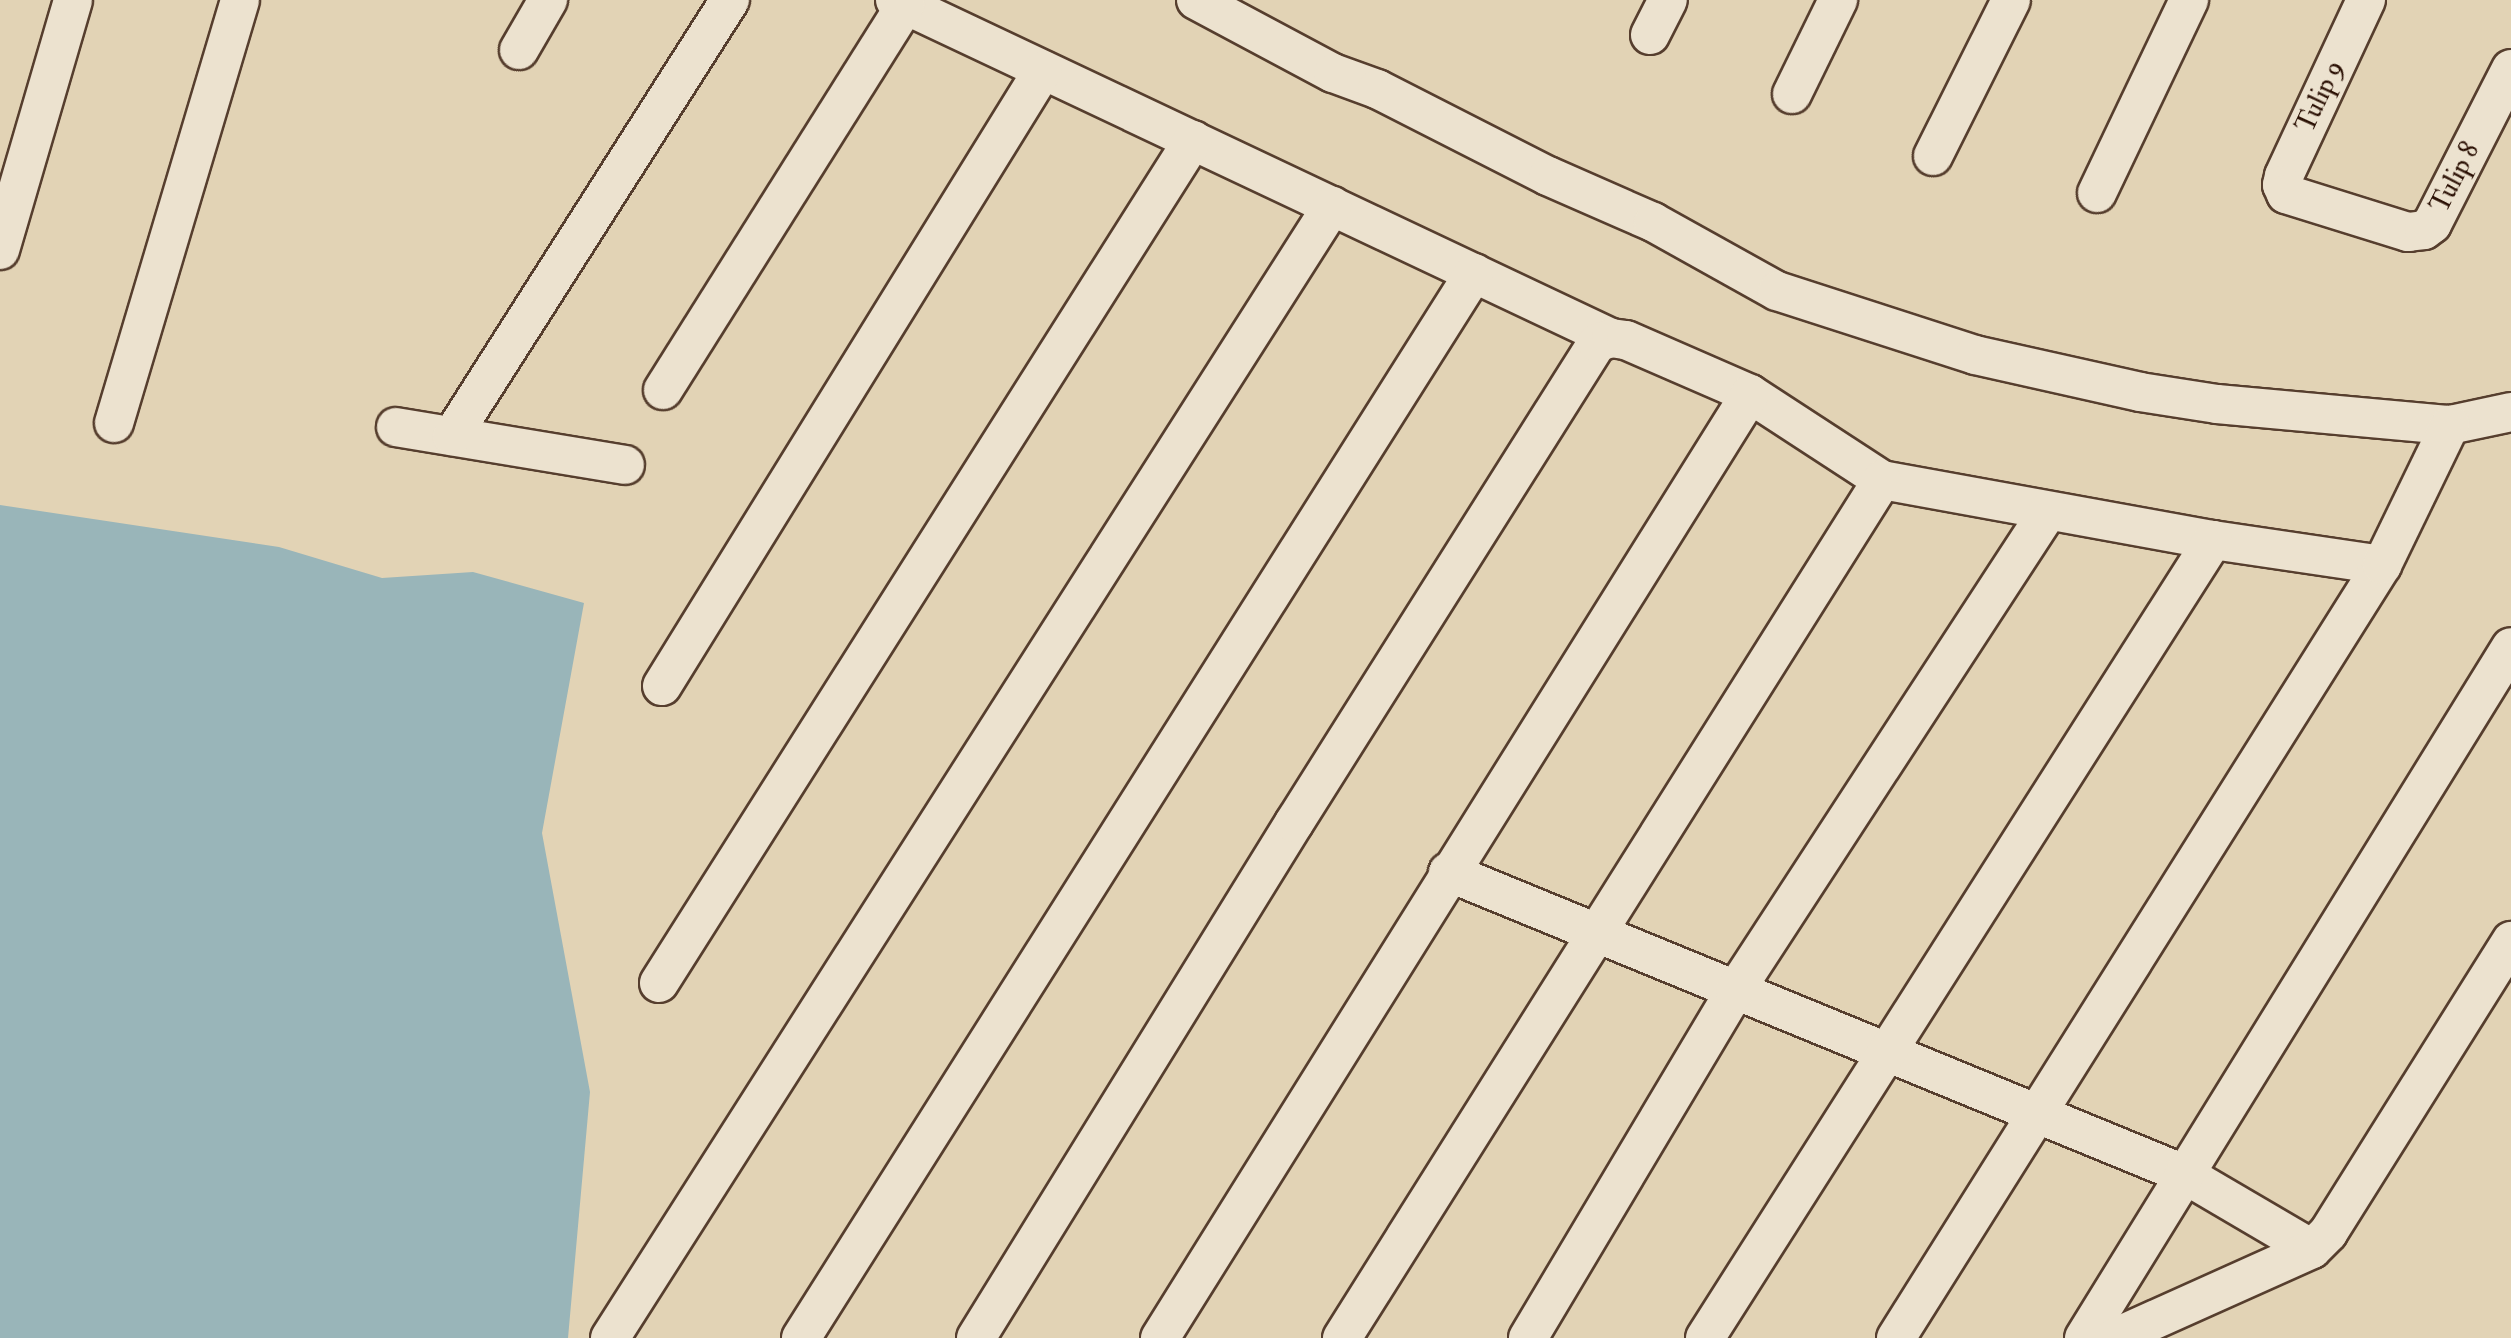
<!DOCTYPE html>
<html>
<head>
<meta charset="utf-8">
<style>
	body { margin:0 }
	#map { position:relative; width:2511px; height:1338px; overflow:hidden; background:#e2d3b5; font-family:"IM FELL Double Pica",serif }
	div>[style] { position:absolute }
	.water>* { inset:0; background:#99b5b9 }
	.roads { filter:drop-shadow(2px 0 #563e2e) drop-shadow(-2px 0 #563e2e) drop-shadow(0 2px #563e2e) drop-shadow(0 -2px #563e2e) }
	.minor>* { height:38px; margin:-19px; padding:0 19px; transform-origin:19px; border-radius:19px; background:#ece2cf }
	span { translate:-50% -50%; white-space:nowrap; text-align:center; line-height:1.15; -webkit-text-stroke:6px #ece2cf; paint-order:stroke }
	.street-label { font-size:26px; color:#280d01 }
</style>
</head>
<body>
<div id="map">
	<div class="water">
		<div style="clip-path:polygon(0 505px,279px 547px,382px 578px,473px 572px,584px 603px,542px 833px,590px 1092px,568px 1338px,0 1338px)"></div>
	</div>
	<div class="roads">
		<div class="minor">
			<div style="left:895px;top:0;width:792px;rotate:25.27deg"></div>
			<div style="left:1196px;top:0;width:155px;rotate:28.1deg"></div>
			<div style="left:1333px;top:73px;width:47px;rotate:20deg"></div>
			<div style="left:1377px;top:89px;width:192px;rotate:27deg"></div>
			<div style="left:1548px;top:176px;width:115px;rotate:23.7deg"></div>
			<div style="left:1653px;top:222px;width:142px;rotate:29.1deg"></div>
			<div style="left:1777px;top:291px;width:208px;rotate:17.9deg"></div>
			<div style="left:1975px;top:355px;width:169px;rotate:12.6deg"></div>
			<div style="left:2140px;top:392px;width:78px;rotate:8.9deg"></div>
			<div style="left:2217px;top:404px;width:234px;rotate:5.2deg"></div>
			<div style="left:2450px;top:425px;width:62px;rotate:-12deg"></div>
			<div style="left:2366px;top:0;width:194px;rotate:115deg"></div>
			<div style="left:2284px;top:176px;width:9px;rotate:103deg"></div>
			<div style="left:2282px;top:185px;width:10px;rotate:66deg"></div>
			<div style="left:2286px;top:194px;width:128px;rotate:17.3deg"></div>
			<div style="left:2408px;top:232px;width:16px;rotate:-7deg"></div>
			<div style="left:2424px;top:230px;width:10px;rotate:-37deg"></div>
			<div style="left:2432px;top:224px;width:174px;rotate:-63deg"></div>
			<div style="left:1650px;top:35px;width:39px;rotate:-63deg"></div>
			<div style="left:519px;top:50px;width:58px;rotate:-59.9deg"></div>
			<div style="left:1792px;top:94px;width:105px;rotate:-63.9deg"></div>
			<div style="left:1933px;top:156px;width:174px;rotate:-63.4deg"></div>
			<div style="left:2097px;top:193px;width:214px;rotate:-64.5deg"></div>
			<div style="left:0;top:250px;width:260px;rotate:-73.7deg"></div>
			<div style="left:663px;top:390px;width:455px;rotate:-57.8deg"></div>
			<div style="left:114px;top:423px;width:441px;rotate:-73.4deg"></div>
			<div style="left:396px;top:427px;width:232px;rotate:9.4deg"></div>
			<div style="left:452px;top:436px;width:517px;rotate:-57.48deg"></div>
			<div style="left:662px;top:686px;width:724px;rotate:-58.26deg"></div>
			<div style="left:1448px;top:872px;width:796px;rotate:22.31deg"></div>
			<div style="left:2184px;top:1174px;width:148px;rotate:30.4deg"></div>
			<div style="left:659px;top:983px;width:998px;rotate:-57.65deg"></div>
			<div style="left:610px;top:1338px;width:1343px;rotate:-57.47deg"></div>
			<div style="left:801px;top:1338px;width:1260px;rotate:-57.71deg"></div>
			<div style="left:976px;top:1338px;width:605px;rotate:-58.31deg"></div>
			<div style="left:1294px;top:823px;width:568px;rotate:-57.74deg"></div>
			<div style="left:1597px;top:343px;width:15px;rotate:-20deg"></div>
			<div style="left:1611px;top:338px;width:15px;rotate:8deg"></div>
			<div style="left:1626px;top:340px;width:135px;rotate:23.5deg"></div>
			<div style="left:1750px;top:394px;width:158px;rotate:33.1deg"></div>
			<div style="left:1882px;top:480px;width:336px;rotate:10.3deg"></div>
			<div style="left:2213px;top:540px;width:171px;rotate:8.4deg"></div>
			<div style="left:1160px;top:1338px;width:1113px;rotate:-57.99deg"></div>
			<div style="left:1342px;top:1338px;width:1014px;rotate:-57.81deg"></div>
			<div style="left:1528px;top:1338px;width:404px;rotate:-59.2deg"></div>
			<div style="left:1735px;top:991px;width:573px;rotate:-56.89deg"></div>
			<div style="left:1705px;top:1338px;width:946px;rotate:-57.52deg"></div>
			<div style="left:1896px;top:1338px;width:913px;rotate:-57.84deg"></div>
			<div style="left:2382px;top:565px;width:156px;rotate:-64.1deg"></div>
			<div style="left:2084px;top:1338px;width:812px;rotate:-58.29deg"></div>
			<div style="left:2114px;top:1338px;width:217px;rotate:-24.2deg"></div>
			<div style="left:2312px;top:1249px;width:23px;rotate:-45deg"></div>
			<div style="left:2328px;top:1233px;width:345px;rotate:-57.9deg"></div>
		</div>
	</div>
	<div class="street-label">
		<span style="left:2321px;top:97px;rotate:-65deg">Tulip 9</span>
		<span style="left:2456px;top:178px;rotate:-63deg">Tulip 8</span>
	</div>
</div>
</body>
</html>
